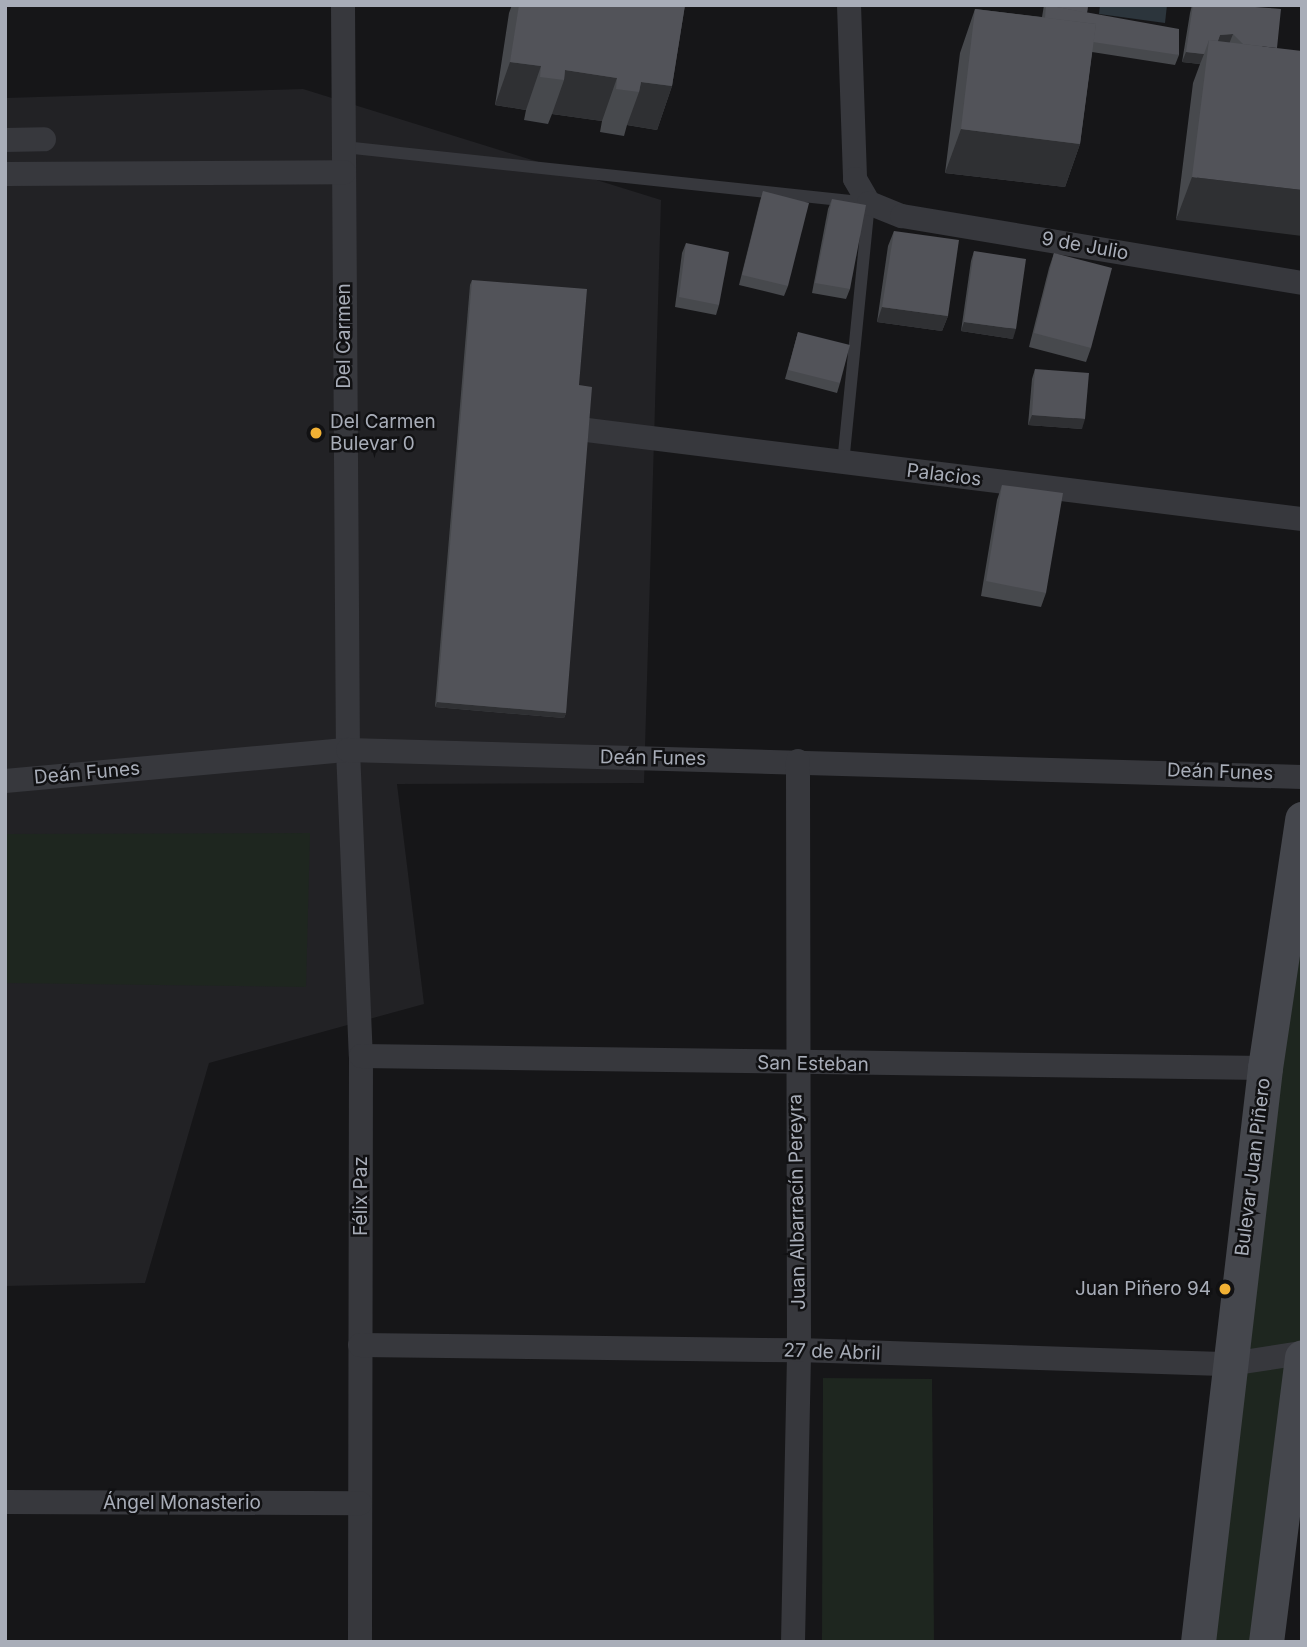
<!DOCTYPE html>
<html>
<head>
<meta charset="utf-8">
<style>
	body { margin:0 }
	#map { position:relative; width:1307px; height:1647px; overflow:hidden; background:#161618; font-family:Inter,sans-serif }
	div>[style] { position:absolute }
	.built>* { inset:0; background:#222225 }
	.green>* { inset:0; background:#1e261f }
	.water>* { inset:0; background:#2c353c }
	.service>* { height:12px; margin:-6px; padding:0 6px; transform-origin:6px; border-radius:6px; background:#37383d }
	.minor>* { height:24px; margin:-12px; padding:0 12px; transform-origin:12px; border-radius:12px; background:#37383d }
	.secondary>* { height:35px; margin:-17.5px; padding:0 17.5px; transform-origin:17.5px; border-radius:17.5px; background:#45474d }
	.wall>* { inset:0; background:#47494d }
	.shaded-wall>* { inset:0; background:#2f3033 }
	.building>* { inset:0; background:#525359 }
	.dots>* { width:19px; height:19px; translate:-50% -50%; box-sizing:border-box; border:4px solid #111113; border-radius:50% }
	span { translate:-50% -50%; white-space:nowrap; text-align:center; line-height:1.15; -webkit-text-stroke:5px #111113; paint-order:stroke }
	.street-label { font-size:19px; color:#a8adb8 }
	.poi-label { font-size:19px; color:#a8adb8 }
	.left { translate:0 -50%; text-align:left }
	.right { translate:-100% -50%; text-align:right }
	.frame { position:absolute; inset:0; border:7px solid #a8adb8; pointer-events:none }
</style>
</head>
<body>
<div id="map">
	<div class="built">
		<div style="clip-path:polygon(303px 89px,661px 200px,644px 783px,397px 784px,424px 1004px,209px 1063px,145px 1283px,5px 1286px,5px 98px)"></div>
	</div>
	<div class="green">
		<div style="clip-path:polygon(1302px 819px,1302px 1357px,1266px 1642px,1198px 1642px)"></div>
		<div style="clip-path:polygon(310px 833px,306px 987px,5px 983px,5px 834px)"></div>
		<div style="clip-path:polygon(823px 1378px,932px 1379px,934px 1642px,822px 1642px)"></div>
	</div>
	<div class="water">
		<div style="clip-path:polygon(1100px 5px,1167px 5px,1165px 23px,1099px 14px)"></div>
	</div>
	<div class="service">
		<div style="left:344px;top:147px;width:528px;rotate:6.09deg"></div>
		<div style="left:869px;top:203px;width:261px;rotate:95.7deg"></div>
	</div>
	<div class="minor">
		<div style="left:343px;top:5px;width:745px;rotate:89.62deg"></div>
		<div style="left:348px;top:750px;width:306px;rotate:87.6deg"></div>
		<div style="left:361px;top:1056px;width:586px;rotate:90.1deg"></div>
		<div style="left:849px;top:5px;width:174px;rotate:88deg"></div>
		<div style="left:855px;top:179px;width:28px;rotate:60deg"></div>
		<div style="left:869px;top:203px;width:35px;rotate:22deg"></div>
		<div style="left:902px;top:216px;width:406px;rotate:9.5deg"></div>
		<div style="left:5px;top:140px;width:39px;rotate:-1deg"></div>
		<div style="left:5px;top:174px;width:339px;rotate:-0.3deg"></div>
		<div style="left:587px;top:430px;width:721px;rotate:7.1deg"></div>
		<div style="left:5px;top:781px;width:344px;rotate:-5.2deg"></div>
		<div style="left:348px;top:750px;width:954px;rotate:1.62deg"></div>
		<div style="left:361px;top:1056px;width:904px;rotate:0.76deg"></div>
		<div style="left:360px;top:1345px;width:439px;rotate:0.7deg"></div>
		<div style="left:799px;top:1350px;width:431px;rotate:1.9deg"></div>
		<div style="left:1230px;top:1364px;width:73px;rotate:-8.7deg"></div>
		<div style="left:5px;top:1502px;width:355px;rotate:0.2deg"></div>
		<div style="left:793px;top:1642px;width:292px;rotate:-88.8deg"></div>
		<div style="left:799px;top:1350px;width:589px;rotate:-90.1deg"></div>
	</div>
	<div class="secondary">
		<div style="left:1198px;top:1642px;width:578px;rotate:-83.34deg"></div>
		<div style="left:1265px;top:1068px;width:252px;rotate:-81.5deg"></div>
		<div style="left:1266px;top:1642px;width:287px;rotate:-82.8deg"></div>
	</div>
	<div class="wall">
		<div style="clip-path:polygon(512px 5px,685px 5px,672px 86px,657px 130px,627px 125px,624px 136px,600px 132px,602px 121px,552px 114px,548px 124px,524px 120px,526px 110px,495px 105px,509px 13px)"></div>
		<div style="clip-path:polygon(1044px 5px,1088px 5px,1087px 13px,1179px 55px,1175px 65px,1092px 52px,1080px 144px,1065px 187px,945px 173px,960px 53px,975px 9px,1042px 17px)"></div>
		<div style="clip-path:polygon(1192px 5px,1281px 9px,1176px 220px,1193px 83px,1200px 64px,1182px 62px,1190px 13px)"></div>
		<div style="clip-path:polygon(763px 191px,788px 286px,784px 296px,739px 285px,760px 201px)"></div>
		<div style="clip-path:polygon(832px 199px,850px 289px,846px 299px,812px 293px,828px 209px)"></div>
		<div style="clip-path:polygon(894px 231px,948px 316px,942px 331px,877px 322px,888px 246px)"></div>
		<div style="clip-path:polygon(686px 243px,719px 305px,716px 315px,675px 307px,682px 253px)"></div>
		<div style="clip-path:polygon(974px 251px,1013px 339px,961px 331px,971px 261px)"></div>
		<div style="clip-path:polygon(1054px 253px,1091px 348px,1086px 362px,1029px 347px,1049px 268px)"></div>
		<div style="clip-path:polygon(472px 280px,579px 385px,566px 713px,564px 718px,435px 707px,470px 285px)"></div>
		<div style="clip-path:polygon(798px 332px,840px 383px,837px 393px,785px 379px)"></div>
		<div style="clip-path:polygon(1035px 369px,1082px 429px,1028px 425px,1032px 379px)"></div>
		<div style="clip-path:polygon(1002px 485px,1046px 593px,1041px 607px,981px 596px,997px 500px)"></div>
	</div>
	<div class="shaded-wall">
		<div style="clip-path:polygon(1233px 34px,1229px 44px,1216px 45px,1220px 35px)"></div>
		<div style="clip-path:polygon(1186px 52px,1204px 54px,1200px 64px,1182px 62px)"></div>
		<div style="clip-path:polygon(510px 62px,541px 66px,526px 110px,495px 105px)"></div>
		<div style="clip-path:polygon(565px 70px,617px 78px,602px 121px,552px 114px,564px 80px)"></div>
		<div style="clip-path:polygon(641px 82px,672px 86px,657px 130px,627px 125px,639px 92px)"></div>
		<div style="clip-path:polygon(961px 129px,1080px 144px,1065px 187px,945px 173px)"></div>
		<div style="clip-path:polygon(1192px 177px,1302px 190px,1302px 236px,1176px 220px)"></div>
		<div style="clip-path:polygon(882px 307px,948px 316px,942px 331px,877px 322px)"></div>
		<div style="clip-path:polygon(964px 322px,1016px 329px,1013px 339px,961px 331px)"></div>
		<div style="clip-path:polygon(1032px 415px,1085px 419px,1082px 429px,1028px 425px)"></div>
		<div style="clip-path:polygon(437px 702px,566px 713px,564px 718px,435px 707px)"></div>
	</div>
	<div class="building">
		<div style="clip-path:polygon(519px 5px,685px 5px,672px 86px,641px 82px,639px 92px,616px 89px,617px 78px,565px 70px,564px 80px,540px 77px,541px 66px,510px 62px)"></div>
		<div style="clip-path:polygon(1046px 5px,1179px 29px,1179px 55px,1093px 42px,1096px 24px,1045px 18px)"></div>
		<div style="clip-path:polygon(1047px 5px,1088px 5px,1087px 13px)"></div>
		<div style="clip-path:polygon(1193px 5px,1228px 5px,1281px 9px,1277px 48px,1243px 44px,1233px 34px,1220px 35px,1218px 41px,1209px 40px,1204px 54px,1186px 52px)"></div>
		<div style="clip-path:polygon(975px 9px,1096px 24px,1080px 144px,961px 129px)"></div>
		<div style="clip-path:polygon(1209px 40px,1302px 51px,1302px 190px,1192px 177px)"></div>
		<div style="clip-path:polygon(763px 191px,809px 203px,788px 286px,742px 275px)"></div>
		<div style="clip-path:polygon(832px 199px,866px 205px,850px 289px,815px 283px)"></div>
		<div style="clip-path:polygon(894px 231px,959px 240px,948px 316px,882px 307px)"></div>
		<div style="clip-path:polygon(686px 243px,729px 252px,719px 305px,679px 297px)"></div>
		<div style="clip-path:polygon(974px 251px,1026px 259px,1016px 329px,964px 322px)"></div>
		<div style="clip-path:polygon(1054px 253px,1112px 268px,1091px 348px,1034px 333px)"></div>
		<div style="clip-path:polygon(472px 280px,587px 289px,579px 385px,592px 387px,566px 713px,437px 702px)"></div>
		<div style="clip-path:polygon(798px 332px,850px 345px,840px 383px,788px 370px)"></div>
		<div style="clip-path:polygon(1035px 369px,1089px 373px,1085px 419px,1032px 415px)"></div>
		<div style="clip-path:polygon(1002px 485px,1063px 493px,1046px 593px,986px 581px)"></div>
	</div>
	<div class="dots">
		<div style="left:316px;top:433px;background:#f2b134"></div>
		<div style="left:1225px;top:1289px;background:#f2b134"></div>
	</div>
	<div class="street-label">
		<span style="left:1085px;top:246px;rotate:10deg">9 de Julio</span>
		<span style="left:344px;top:336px;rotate:-90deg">Del Carmen</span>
		<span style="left:944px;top:475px;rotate:7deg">Palacios</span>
		<span style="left:653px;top:758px;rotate:1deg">Deán Funes</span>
		<span style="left:1220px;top:772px;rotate:2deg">Deán Funes</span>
		<span style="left:87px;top:773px;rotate:-5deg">Deán Funes</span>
		<span style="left:813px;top:1064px;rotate:1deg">San Esteban</span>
		<span style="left:1253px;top:1167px;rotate:-83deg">Bulevar Juan Piñero</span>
		<span style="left:361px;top:1196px;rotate:-90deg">Félix Paz</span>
		<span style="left:797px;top:1202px;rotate:-91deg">Juan Albarracín Pereyra</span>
		<span style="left:832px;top:1352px;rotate:2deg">27 de Abril</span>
		<span style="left:182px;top:1503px">Ángel Monasterio</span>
	</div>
	<div class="poi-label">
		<span class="left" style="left:330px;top:433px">Del Carmen<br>Bulevar 0</span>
		<span class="right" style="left:1211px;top:1289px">Juan Piñero 94</span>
	</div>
	<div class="frame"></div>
</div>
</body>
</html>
